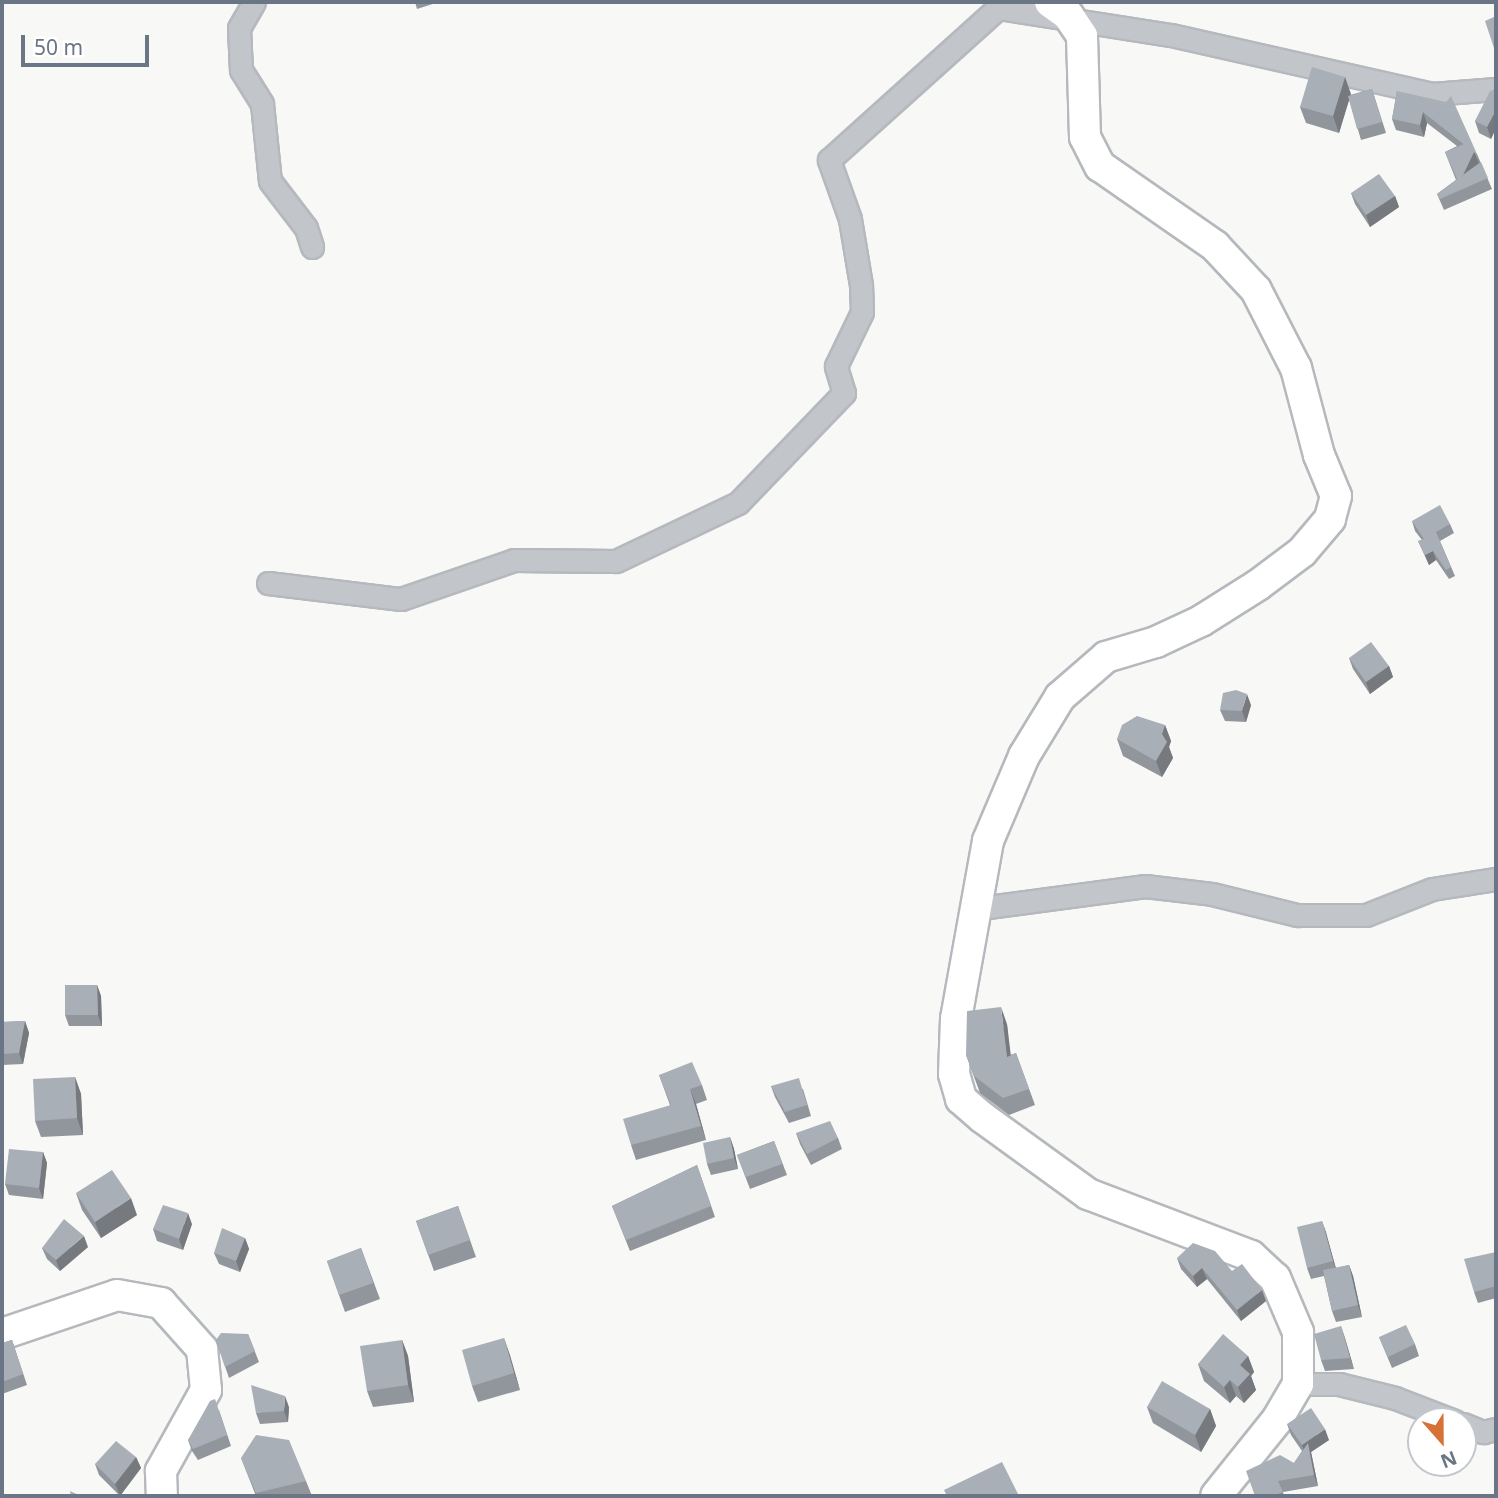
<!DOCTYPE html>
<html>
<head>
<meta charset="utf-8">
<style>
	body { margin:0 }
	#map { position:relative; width:1498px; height:1498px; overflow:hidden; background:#f8f9f6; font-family:"Noto Sans",sans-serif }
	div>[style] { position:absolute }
	.roads { filter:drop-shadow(2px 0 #b5b9be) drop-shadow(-2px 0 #b5b9be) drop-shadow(0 2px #b5b9be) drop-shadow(0 -2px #b5b9be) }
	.street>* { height:21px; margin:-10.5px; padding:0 10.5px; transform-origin:10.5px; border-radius:10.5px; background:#c2c5c9 }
	.secondary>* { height:30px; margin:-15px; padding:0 15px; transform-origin:15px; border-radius:15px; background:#fff }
	.wall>* { inset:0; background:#91969d }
	.shaded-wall>* { inset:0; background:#767a7f }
	.building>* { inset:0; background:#a9afb6 }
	span { translate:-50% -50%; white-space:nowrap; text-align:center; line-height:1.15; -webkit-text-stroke:7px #fff; paint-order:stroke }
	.frame { position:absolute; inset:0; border:4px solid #6a7685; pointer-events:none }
	.north { position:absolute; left:1407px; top:1407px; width:70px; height:70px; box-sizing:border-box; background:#fff; border:2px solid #c3c8ce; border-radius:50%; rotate:159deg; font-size:19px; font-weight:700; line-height:28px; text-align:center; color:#6a7685 }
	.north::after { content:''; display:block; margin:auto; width:24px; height:32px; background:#d67138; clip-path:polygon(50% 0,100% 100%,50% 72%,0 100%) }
	.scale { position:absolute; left:21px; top:35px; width:128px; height:32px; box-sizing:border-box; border:4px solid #6a7685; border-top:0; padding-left:9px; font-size:21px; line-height:24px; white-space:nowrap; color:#6a7685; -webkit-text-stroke:5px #fff; paint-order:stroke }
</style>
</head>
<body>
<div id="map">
	<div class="roads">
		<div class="street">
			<div style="left:254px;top:2px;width:30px;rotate:120deg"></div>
			<div style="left:239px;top:28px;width:42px;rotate:87.3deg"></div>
			<div style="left:241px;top:70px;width:40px;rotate:58deg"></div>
			<div style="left:262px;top:104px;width:77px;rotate:84.1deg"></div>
			<div style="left:270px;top:181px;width:59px;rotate:52.5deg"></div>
			<div style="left:306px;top:228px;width:20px;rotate:72deg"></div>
			<div style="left:268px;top:583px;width:134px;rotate:6.9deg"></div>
			<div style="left:401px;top:599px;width:120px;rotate:-19deg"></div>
			<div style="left:514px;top:560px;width:102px;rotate:0.6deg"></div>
			<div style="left:616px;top:561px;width:135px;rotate:-25.4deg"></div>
			<div style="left:738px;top:503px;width:153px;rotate:-46.1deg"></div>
			<div style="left:844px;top:393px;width:28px;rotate:-107deg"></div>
			<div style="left:836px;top:366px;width:60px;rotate:-64.3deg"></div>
			<div style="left:862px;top:312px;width:27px;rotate:-92deg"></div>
			<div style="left:861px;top:285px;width:67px;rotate:-99.5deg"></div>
			<div style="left:850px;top:219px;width:63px;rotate:-109.6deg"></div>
			<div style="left:829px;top:160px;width:227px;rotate:-42deg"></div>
			<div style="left:998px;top:8px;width:175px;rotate:8.9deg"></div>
			<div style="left:1171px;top:35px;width:268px;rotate:12.7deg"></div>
			<div style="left:1432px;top:94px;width:64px;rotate:-4.5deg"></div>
			<div style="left:973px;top:909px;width:174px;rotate:-7.6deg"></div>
			<div style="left:1145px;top:886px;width:67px;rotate:6.8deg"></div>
			<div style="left:1212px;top:894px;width:88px;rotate:13.9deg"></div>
			<div style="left:1297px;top:915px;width:69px"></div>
			<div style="left:1366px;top:915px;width:71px;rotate:-21.5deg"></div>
			<div style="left:1432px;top:889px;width:65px;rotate:-8.9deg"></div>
			<div style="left:1298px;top:1384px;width:41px"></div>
			<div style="left:1339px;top:1384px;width:58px;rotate:14deg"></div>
			<div style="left:1395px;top:1398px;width:64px;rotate:21deg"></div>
			<div style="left:1463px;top:1424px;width:22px;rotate:22deg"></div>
			<div style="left:1483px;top:1432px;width:13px;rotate:-13deg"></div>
		</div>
		<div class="secondary">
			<div style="left:1050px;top:2px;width:22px;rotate:36deg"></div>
			<div style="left:1068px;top:15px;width:25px;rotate:56deg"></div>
			<div style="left:1082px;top:36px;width:101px;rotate:88.3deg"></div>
			<div style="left:1085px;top:137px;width:33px;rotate:63deg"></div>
			<div style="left:1100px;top:166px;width:140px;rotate:34.8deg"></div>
			<div style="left:1215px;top:246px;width:60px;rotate:47deg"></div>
			<div style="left:1256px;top:290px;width:88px;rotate:62.9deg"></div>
			<div style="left:1296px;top:368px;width:90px;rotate:75.2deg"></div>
			<div style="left:1319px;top:455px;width:44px;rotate:67.5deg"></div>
			<div style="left:1336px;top:496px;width:24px;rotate:105deg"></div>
			<div style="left:1330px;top:519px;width:43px;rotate:130.3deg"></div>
			<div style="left:1302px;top:552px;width:55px;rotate:143.1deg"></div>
			<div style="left:1258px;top:585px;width:67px;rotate:147.7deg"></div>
			<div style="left:1201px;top:621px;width:50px;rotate:155deg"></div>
			<div style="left:1156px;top:642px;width:52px;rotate:163.3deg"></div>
			<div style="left:1106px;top:657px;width:61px;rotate:139deg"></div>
			<div style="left:1060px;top:697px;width:69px;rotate:121.4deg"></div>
			<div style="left:1024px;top:756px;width:92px;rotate:113deg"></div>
			<div style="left:988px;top:841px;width:181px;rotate:100.2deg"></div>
			<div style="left:956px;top:1019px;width:55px;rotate:92.1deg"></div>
			<div style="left:954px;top:1074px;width:26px;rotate:74deg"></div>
			<div style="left:961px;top:1099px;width:29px;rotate:41deg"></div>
			<div style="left:983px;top:1118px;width:130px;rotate:35.9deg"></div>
			<div style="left:1088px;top:1194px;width:174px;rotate:20.8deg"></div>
			<div style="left:1251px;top:1256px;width:33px;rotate:43deg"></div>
			<div style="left:1275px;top:1278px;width:59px;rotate:66.9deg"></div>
			<div style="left:1298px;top:1332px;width:52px;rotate:90deg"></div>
			<div style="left:1298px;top:1384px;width:42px;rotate:120.3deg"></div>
			<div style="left:1277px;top:1420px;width:97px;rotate:128.8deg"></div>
			<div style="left:2px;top:1334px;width:121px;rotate:-18.7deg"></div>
			<div style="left:117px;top:1295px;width:45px;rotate:10.3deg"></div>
			<div style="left:161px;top:1303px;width:62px;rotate:48.3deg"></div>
			<div style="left:202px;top:1349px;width:41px;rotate:84.4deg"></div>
			<div style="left:206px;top:1390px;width:93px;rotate:119.1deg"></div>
			<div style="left:161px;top:1471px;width:25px;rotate:88deg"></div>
		</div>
	</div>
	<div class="wall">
		<div style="clip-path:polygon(415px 2px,439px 2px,417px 9px)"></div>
		<div style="clip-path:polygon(1345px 77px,1350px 95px,1372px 89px,1386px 133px,1361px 140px,1349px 99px,1339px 133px,1306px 123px,1300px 107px)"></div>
		<div style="clip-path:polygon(1496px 89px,1496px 128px,1491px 139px,1479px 133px,1475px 121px)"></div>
		<div style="clip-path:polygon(1397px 91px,1477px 154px,1492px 189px,1444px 210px,1437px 194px,1456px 180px,1445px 152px,1457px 146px,1427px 123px,1424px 137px,1396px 130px,1392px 119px)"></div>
		<div style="clip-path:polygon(1351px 193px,1395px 196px,1399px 207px,1370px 227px,1355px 204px)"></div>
		<div style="clip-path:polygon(1412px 521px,1450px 524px,1454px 533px,1440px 541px,1455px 576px,1449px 579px,1436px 560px,1429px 565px,1418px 541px,1422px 540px,1415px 531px)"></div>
		<div style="clip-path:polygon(1349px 658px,1389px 666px,1393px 677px,1370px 694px,1353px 669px)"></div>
		<div style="clip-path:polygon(1251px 705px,1246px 722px,1225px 721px,1220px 710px)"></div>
		<div style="clip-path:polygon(1165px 725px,1171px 741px,1169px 747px,1173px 758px,1162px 777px,1123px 756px,1117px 739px)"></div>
		<div style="clip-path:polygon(97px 985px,101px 996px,102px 1026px,69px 1026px,65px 1015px)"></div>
		<div style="clip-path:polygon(25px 1021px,29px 1033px,23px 1064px,2px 1065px,2px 1022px)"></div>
		<div style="clip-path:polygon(1007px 1024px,1010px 1055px,1016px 1053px,1035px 1105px,1009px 1115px,980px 1093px,966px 1055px)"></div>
		<div style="clip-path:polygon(659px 1075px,702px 1085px,707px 1100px,696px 1104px,706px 1140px,636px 1160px,631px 1145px,670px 1105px)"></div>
		<div style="clip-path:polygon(75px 1077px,81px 1094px,83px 1135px,41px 1137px,35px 1121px)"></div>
		<div style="clip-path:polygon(771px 1086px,803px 1089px,811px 1116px,789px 1123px,775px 1097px)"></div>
		<div style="clip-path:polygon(796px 1133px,838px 1138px,842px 1149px,811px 1165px,800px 1144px)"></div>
		<div style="clip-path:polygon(730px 1137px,734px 1149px,738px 1169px,711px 1175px,707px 1164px)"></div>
		<div style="clip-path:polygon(774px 1141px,787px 1175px,750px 1189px,737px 1155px)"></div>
		<div style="clip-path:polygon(43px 1152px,47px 1163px,43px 1199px,9px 1195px,5px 1184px)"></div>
		<div style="clip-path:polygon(697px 1165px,715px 1217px,630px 1251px,612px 1206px)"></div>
		<div style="clip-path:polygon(76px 1193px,137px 1215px,101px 1238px,82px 1210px)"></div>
		<div style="clip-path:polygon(458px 1206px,476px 1257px,434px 1271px,416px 1221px)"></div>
		<div style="clip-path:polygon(1322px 1221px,1336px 1268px,1349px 1265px,1353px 1276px,1362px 1317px,1336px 1322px,1332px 1311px,1324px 1276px,1311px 1279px,1307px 1268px)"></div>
		<div style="clip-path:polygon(192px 1224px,183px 1250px,157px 1241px,153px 1229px)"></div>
		<div style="clip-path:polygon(245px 1238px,249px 1249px,240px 1272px,219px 1264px,214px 1253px)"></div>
		<div style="clip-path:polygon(88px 1247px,60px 1271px,47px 1259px,42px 1248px)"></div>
		<div style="clip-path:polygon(361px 1248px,380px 1299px,345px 1312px,327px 1261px)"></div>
		<div style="clip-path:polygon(1496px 1252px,1496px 1298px,1478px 1303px,1474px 1292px)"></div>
		<div style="clip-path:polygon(1177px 1258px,1232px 1271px,1266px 1301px,1241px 1321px,1207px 1279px,1197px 1287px,1181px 1269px)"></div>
		<div style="clip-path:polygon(1341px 1326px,1354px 1369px,1325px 1371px,1321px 1360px)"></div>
		<div style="clip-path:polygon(248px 1334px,259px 1362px,229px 1378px,216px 1340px)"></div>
		<div style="clip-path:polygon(1379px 1337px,1415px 1344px,1419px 1356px,1392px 1368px)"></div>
		<div style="clip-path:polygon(504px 1338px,520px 1390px,478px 1402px,472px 1386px)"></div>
		<div style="clip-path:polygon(12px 1340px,27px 1385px,2px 1394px,2px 1343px)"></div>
		<div style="clip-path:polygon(402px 1340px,408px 1356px,414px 1402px,373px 1407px,367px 1391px)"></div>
		<div style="clip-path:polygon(1248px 1356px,1254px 1372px,1251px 1376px,1256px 1390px,1244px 1403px,1236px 1396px,1230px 1403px,1204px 1381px,1198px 1364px)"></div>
		<div style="clip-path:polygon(289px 1407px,288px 1422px,260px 1424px,256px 1413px)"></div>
		<div style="clip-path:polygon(1147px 1407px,1210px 1409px,1216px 1426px,1201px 1452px,1153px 1423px)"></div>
		<div style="clip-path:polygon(219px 1410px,231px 1446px,198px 1460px,192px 1451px,188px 1440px)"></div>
		<div style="clip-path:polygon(1287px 1424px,1329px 1440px,1311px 1452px,1318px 1486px,1283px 1492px,1284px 1496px,1255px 1496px,1294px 1463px,1302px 1451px,1291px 1435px)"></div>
		<div style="clip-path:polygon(136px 1457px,141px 1468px,120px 1496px,99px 1475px,95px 1464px)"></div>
		<div style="clip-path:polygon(241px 1458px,306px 1481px,312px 1496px,256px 1496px)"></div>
	</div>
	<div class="shaded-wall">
		<div style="clip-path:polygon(1345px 77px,1351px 94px,1339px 133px,1333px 116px)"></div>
		<div style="clip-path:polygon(1423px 112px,1427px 123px,1424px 137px,1420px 125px)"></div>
		<div style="clip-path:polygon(1495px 112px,1496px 116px,1496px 128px,1491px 139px,1487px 127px)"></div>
		<div style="clip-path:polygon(1474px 152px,1479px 163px,1463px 175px)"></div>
		<div style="clip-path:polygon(1395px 196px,1399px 207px,1370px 227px,1366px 215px)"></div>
		<div style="clip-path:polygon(1433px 551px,1436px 560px,1429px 565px,1425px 555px)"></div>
		<div style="clip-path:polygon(1389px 666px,1393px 677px,1370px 694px,1366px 682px)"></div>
		<div style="clip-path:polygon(1247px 694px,1251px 705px,1246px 722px,1242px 711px)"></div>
		<div style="clip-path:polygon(1165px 725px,1171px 741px,1169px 747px,1173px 758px,1162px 777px,1156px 761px,1162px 734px)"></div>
		<div style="clip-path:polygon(97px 985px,101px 996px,102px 1026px,98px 1015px)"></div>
		<div style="clip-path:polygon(1001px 1007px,1007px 1024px,1013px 1073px,1007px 1057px)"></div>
		<div style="clip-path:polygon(25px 1021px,29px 1033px,23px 1064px,19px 1053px)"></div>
		<div style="clip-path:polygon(75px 1077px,81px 1094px,83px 1135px,77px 1118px)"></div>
		<div style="clip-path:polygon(690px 1089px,696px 1104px,706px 1140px,701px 1126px)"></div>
		<div style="clip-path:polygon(730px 1137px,734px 1149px,738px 1169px,734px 1158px)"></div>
		<div style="clip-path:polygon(43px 1152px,47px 1163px,43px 1199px,39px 1188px)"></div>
		<div style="clip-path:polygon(131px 1198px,137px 1215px,101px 1238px,95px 1222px)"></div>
		<div style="clip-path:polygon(188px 1213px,192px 1224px,183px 1250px,179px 1239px)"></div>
		<div style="clip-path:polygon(1322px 1221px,1326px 1232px,1337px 1273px,1333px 1261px)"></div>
		<div style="clip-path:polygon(84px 1236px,88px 1247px,60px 1271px,56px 1260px)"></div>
		<div style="clip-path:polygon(245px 1238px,249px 1249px,240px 1272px,236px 1261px)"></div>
		<div style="clip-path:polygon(1349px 1265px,1353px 1276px,1362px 1317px,1358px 1305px)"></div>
		<div style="clip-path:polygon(1202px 1268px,1207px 1279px,1197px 1287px,1193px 1276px)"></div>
		<div style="clip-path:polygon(1262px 1290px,1266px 1301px,1241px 1321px,1237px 1310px)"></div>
		<div style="clip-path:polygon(1341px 1326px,1345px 1338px,1354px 1369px,1350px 1358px)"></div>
		<div style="clip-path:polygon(504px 1338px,510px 1355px,520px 1390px,514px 1373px)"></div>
		<div style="clip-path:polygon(402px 1340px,408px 1356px,414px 1402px,408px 1385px)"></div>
		<div style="clip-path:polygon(1248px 1356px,1254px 1372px,1251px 1376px,1256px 1390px,1244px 1403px,1238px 1387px,1240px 1365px)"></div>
		<div style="clip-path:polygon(1230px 1380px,1236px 1396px,1230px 1403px,1224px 1387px)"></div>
		<div style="clip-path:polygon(285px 1396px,289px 1407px,288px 1422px,284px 1411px)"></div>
		<div style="clip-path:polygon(1210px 1409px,1216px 1426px,1201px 1452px,1195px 1435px)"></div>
		<div style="clip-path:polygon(1325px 1429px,1329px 1440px,1311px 1452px,1318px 1486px,1302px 1445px)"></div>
		<div style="clip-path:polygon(136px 1457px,141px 1468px,120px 1496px,115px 1484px)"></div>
	</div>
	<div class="building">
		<div style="clip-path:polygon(1496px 16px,1496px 54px,1485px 21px)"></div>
		<div style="clip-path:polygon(1312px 67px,1345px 77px,1333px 116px,1300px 107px)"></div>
		<div style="clip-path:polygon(1372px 89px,1382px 122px,1357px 129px,1348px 96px)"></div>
		<div style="clip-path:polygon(1496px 89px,1496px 112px,1495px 112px,1487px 127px,1475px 121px,1490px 91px)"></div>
		<div style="clip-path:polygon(1397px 91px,1446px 102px,1451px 96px,1477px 154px,1474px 152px,1463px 175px,1481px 162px,1488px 178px,1440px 199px,1437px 194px,1457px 179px,1445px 152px,1464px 144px,1423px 112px,1420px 125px,1392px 119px)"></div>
		<div style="clip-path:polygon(1379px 174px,1395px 196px,1366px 215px,1351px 193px)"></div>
		<div style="clip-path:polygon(1440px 505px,1450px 524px,1436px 532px,1451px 567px,1446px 570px,1433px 551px,1425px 555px,1418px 541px,1424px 539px,1412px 521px)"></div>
		<div style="clip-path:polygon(1371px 642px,1389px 666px,1366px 682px,1349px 658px)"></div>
		<div style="clip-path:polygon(1236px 690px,1247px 694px,1242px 711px,1220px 710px,1223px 693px)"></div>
		<div style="clip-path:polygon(1137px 716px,1165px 725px,1162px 734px,1167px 742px,1156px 761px,1117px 739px,1122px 725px)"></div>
		<div style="clip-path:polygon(65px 985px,97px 985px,98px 1015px,65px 1015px)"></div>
		<div style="clip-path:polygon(1001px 1007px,1007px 1057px,1016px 1053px,1029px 1089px,1003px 1098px,974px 1076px,966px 1055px,967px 1011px)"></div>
		<div style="clip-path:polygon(25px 1021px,19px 1053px,2px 1054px,2px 1022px)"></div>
		<div style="clip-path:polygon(692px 1062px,702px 1085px,690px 1089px,701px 1126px,631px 1145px,623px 1119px,671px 1105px,659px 1075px)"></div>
		<div style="clip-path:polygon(75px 1077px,77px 1118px,35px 1121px,33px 1079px)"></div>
		<div style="clip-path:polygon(799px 1078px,807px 1105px,785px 1112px,771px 1086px)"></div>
		<div style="clip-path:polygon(830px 1121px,838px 1138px,807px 1154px,796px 1133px)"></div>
		<div style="clip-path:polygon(730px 1137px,734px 1158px,707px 1164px,703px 1143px)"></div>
		<div style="clip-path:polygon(774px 1141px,782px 1164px,746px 1177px,737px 1155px)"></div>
		<div style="clip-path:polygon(9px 1149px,43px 1152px,39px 1188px,5px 1184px)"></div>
		<div style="clip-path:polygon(697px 1165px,711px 1206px,626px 1240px,612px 1206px)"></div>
		<div style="clip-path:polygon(112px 1170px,131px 1198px,95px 1222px,76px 1193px)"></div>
		<div style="clip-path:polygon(163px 1205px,188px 1213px,179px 1239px,153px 1229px)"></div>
		<div style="clip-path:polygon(458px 1206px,470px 1240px,428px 1255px,416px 1221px)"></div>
		<div style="clip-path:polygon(64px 1219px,84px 1236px,56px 1260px,42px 1248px)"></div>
		<div style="clip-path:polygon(1322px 1221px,1333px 1261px,1307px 1268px,1297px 1227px)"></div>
		<div style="clip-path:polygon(222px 1228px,245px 1238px,236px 1261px,214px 1253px)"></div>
		<div style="clip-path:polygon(1193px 1243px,1215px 1251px,1232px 1271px,1242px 1264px,1262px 1290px,1237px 1310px,1202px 1268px,1193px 1276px,1177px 1258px)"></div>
		<div style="clip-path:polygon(361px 1248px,373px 1283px,339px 1295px,327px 1261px)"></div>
		<div style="clip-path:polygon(1496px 1252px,1496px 1264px,1494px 1265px,1496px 1286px,1474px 1292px,1464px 1259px)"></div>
		<div style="clip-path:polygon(1349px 1265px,1358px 1305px,1332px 1311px,1323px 1270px)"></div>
		<div style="clip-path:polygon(1406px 1325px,1415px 1344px,1388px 1357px,1379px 1337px)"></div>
		<div style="clip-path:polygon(1341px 1326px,1350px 1358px,1321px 1360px,1314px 1334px)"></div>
		<div style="clip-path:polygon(221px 1333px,248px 1334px,255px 1351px,225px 1367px,216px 1340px)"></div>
		<div style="clip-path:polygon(1223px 1334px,1248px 1356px,1240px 1365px,1250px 1374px,1238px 1387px,1230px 1380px,1224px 1387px,1198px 1364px)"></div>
		<div style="clip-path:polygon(504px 1338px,514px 1373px,472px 1386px,462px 1350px)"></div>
		<div style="clip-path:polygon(12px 1340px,23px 1374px,2px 1382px,2px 1343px)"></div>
		<div style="clip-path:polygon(402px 1340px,408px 1385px,367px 1391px,360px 1346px)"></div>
		<div style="clip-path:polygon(1162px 1381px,1210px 1409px,1195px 1435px,1147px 1407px)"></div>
		<div style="clip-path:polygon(251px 1385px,285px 1396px,284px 1411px,256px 1413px)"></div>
		<div style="clip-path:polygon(215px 1399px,227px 1435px,193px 1449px,188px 1440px,210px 1401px)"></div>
		<div style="clip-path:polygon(1311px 1408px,1325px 1429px,1302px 1445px,1287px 1424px)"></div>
		<div style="clip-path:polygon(256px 1435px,289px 1440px,306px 1481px,256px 1493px,241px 1458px)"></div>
		<div style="clip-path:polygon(116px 1441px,136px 1457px,115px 1484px,95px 1464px)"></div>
		<div style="clip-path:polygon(1308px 1443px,1314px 1475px,1278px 1481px,1283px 1492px,1272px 1496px,1255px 1496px,1246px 1471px,1280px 1455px,1294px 1463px)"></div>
		<div style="clip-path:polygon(1002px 1462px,1019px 1496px,947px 1496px,944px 1490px)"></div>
		<div style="clip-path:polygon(70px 1491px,81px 1496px,71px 1496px)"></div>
	</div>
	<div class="frame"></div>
	<div class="north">N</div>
	<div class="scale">50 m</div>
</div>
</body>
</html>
